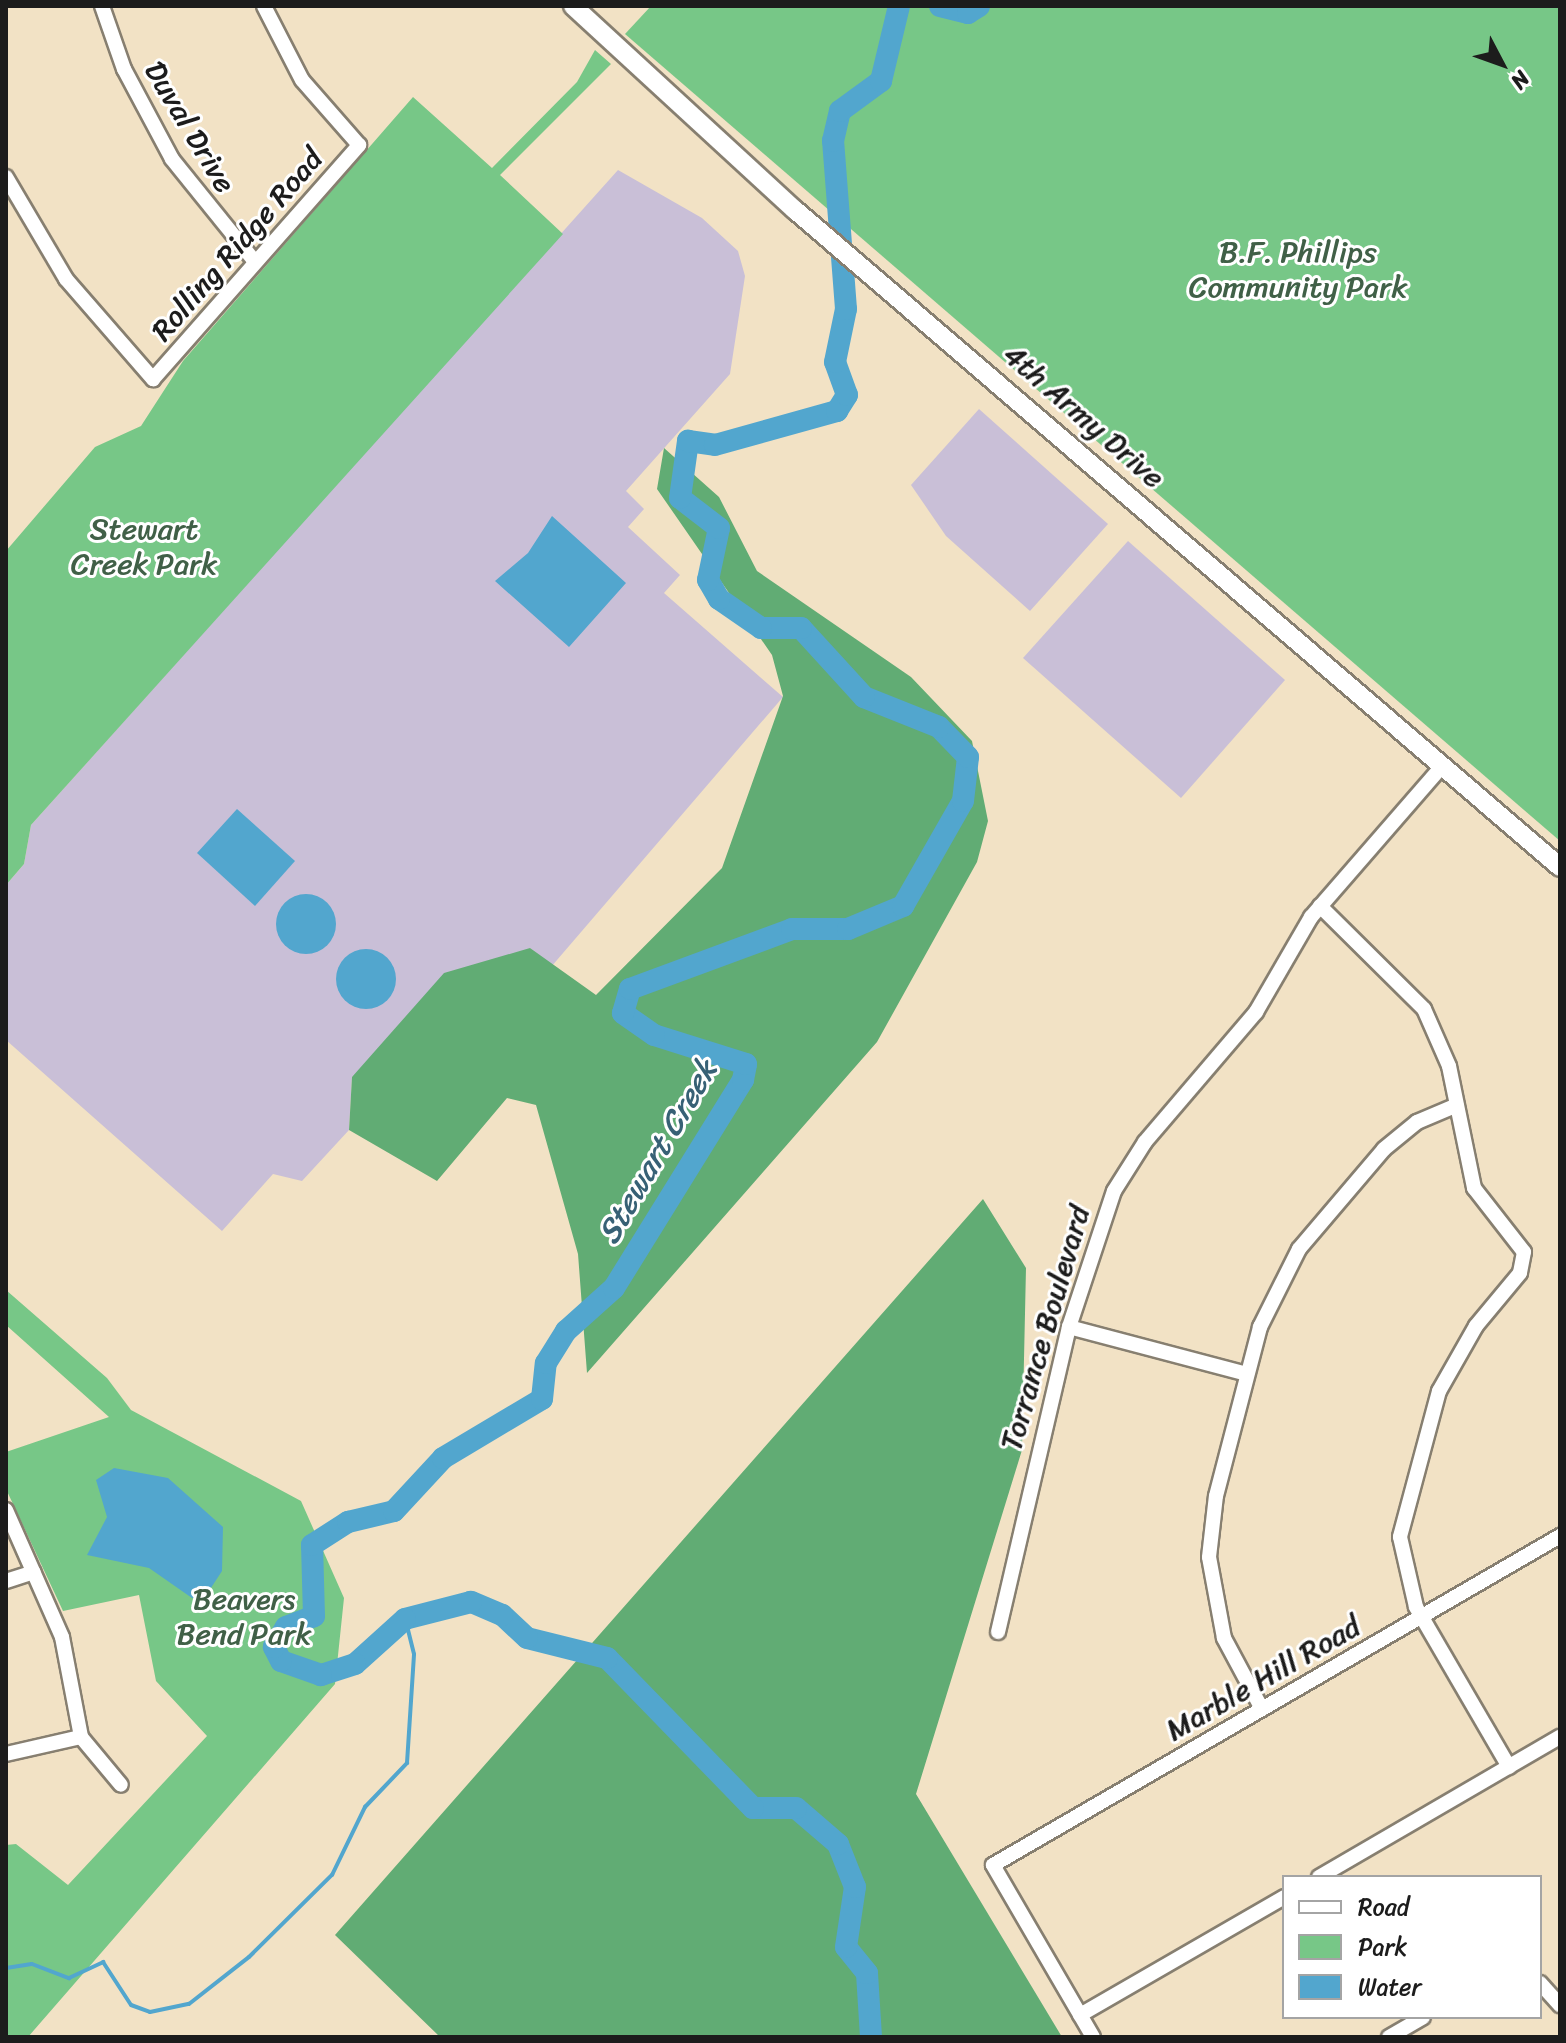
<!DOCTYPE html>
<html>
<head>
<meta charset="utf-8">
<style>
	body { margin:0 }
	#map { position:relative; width:1566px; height:2043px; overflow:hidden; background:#f2e2c5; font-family:Sriracha,sans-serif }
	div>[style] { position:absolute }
	.industrial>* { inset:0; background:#c9bfd7 }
	.green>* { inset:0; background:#77c787 }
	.forest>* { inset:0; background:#61ac74 }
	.water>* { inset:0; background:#52a6ce }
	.round { border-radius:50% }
	.stream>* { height:4px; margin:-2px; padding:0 2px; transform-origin:2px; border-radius:2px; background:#52a6ce }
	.river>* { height:22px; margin:-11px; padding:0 11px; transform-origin:11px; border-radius:11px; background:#52a6ce }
	.roads { filter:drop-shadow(2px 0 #877f70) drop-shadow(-2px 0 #877f70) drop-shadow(0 2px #877f70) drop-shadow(0 -2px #877f70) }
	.minor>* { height:14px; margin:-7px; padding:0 7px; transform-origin:7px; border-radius:7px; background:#fff }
	.tertiary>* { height:18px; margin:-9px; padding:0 9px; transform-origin:9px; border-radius:9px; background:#fff }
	span { translate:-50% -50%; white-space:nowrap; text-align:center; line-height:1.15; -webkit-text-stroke:6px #fff; paint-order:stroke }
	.street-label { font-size:30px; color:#1c1c1c }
	.park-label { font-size:30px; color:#406047 }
	.water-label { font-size:32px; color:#376175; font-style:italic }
	.frame { position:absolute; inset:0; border:8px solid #1c1c1c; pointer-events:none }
	.legend { position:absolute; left:1282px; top:1875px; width:260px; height:144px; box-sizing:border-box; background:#fff; border:2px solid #a4a4a4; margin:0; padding:10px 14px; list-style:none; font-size:24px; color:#1c1c1c }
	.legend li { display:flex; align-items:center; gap:16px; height:40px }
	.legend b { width:40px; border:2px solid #a4a4a4 }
	.north { position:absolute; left:1462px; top:24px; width:80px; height:80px; -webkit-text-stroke:6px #fff; paint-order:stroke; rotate:131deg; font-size:22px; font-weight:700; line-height:32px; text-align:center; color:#1c1c1c }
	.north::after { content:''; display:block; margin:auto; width:28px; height:36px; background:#1c1c1c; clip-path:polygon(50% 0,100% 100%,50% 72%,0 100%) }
</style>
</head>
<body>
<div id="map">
	<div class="industrial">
		<div style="clip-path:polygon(618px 170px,702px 218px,738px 251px,745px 276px,730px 374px,626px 491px,644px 509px,628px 527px,680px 575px,664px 593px,783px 697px,551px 967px,530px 948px,352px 1077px,349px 1130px,302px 1181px,273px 1174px,222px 1231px,6px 1040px,6px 885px,24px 864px,31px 825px)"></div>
		<div style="clip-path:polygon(979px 409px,1108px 524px,1030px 611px,946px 536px,911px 485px)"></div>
		<div style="clip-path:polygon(1128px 541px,1285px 680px,1181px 798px,1023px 658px)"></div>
	</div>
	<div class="green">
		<div style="clip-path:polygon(651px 6px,1560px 6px,1560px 841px,625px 34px)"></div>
		<div style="clip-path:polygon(595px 50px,611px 64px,500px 175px,563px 234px,31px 825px,24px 864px,6px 885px,6px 551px,95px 447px,141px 426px,183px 361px,413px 97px,492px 168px,577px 82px)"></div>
		<div style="clip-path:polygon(6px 1290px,107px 1378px,131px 1410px,301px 1501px,344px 1598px,335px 1684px,28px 2037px,6px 2037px,6px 1845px,16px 1844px,68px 1885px,207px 1736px,156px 1681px,139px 1595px,63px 1611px,6px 1489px,6px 1452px,109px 1417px,6px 1325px)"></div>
	</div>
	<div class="forest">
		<div style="clip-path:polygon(664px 448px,719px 497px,757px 571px,911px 677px,972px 741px,988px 821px,977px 862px,877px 1042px,587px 1373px,578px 1254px,536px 1105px,507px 1098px,437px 1181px,349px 1130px,352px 1077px,444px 973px,530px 948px,596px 995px,722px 868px,783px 696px,772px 655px,657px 489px)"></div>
		<div style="clip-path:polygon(983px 1199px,1026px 1268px,1022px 1450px,916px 1794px,1062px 2037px,440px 2037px,335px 1935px)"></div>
	</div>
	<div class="water">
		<div style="clip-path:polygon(552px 516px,626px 583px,569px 647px,495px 581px,528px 553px)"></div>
		<div style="clip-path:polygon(237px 809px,295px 861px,255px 906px,197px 853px)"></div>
		<div class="round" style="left:276px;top:894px;width:60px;height:60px"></div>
		<div class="round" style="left:336px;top:949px;width:60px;height:60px"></div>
		<div style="clip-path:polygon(114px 1468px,168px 1478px,223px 1527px,222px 1571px,205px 1597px,192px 1598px,149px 1568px,87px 1555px,107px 1517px,96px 1480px)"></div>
	</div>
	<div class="stream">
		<div style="left:6px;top:1968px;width:26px;rotate:-9deg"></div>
		<div style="left:32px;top:1964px;width:40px;rotate:21deg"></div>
		<div style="left:69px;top:1978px;width:38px;rotate:-25deg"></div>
		<div style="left:103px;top:1962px;width:51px;rotate:56.9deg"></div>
		<div style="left:131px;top:2005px;width:20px;rotate:20deg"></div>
		<div style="left:150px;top:2012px;width:40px;rotate:-12deg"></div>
		<div style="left:189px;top:2004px;width:76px;rotate:-38.1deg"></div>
		<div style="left:249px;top:1957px;width:117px;rotate:-44.7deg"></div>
		<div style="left:332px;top:1875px;width:76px;rotate:-64.1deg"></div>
		<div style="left:365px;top:1807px;width:61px;rotate:-46.3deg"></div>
		<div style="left:407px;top:1763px;width:109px;rotate:-86.3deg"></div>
		<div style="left:414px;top:1654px;width:36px;rotate:-104deg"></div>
	</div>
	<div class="river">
		<div style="left:940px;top:6px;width:29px;rotate:14deg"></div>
		<div style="left:968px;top:13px;width:13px;rotate:-32deg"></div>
		<div style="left:871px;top:2037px;width:64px;rotate:-93.6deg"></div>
		<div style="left:867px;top:1973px;width:33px;rotate:-129deg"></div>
		<div style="left:846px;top:1947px;width:61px;rotate:-81.5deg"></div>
		<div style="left:855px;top:1887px;width:46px;rotate:-111.6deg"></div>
		<div style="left:838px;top:1844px;width:55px;rotate:-139.4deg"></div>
		<div style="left:796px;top:1808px;width:43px;rotate:180deg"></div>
		<div style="left:753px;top:1808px;width:209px;rotate:-134.2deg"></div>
		<div style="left:607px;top:1658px;width:82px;rotate:-166deg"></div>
		<div style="left:527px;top:1638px;width:34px;rotate:-137deg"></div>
		<div style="left:502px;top:1615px;width:34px;rotate:-157deg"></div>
		<div style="left:471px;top:1602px;width:68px;rotate:165.6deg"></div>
		<div style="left:405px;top:1619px;width:67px;rotate:138deg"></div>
		<div style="left:355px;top:1664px;width:36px;rotate:162deg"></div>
		<div style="left:321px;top:1675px;width:42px;rotate:-160.7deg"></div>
		<div style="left:281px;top:1661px;width:16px;rotate:-117deg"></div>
		<div style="left:274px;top:1647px;width:23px;rotate:-59deg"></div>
		<div style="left:286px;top:1627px;width:30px;rotate:-21deg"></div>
		<div style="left:314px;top:1616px;width:71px;rotate:-91.6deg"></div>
		<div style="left:312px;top:1545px;width:43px;rotate:-32.6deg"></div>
		<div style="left:348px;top:1522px;width:47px;rotate:-13.4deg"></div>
		<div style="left:394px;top:1511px;width:72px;rotate:-47.2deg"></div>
		<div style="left:443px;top:1458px;width:115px;rotate:-30.8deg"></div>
		<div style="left:542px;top:1399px;width:36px;rotate:-84deg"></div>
		<div style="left:546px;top:1363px;width:38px;rotate:-58deg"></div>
		<div style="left:566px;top:1331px;width:64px;rotate:-41.9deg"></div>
		<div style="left:614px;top:1288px;width:245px;rotate:-58.2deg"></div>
		<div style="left:743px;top:1080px;width:16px;rotate:-79deg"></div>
		<div style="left:746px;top:1064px;width:96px;rotate:-162.5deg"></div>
		<div style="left:654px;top:1035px;width:38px;rotate:-145deg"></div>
		<div style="left:623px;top:1013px;width:25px;rotate:-74deg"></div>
		<div style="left:630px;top:989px;width:173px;rotate:-20.3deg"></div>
		<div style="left:792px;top:929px;width:56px"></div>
		<div style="left:848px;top:929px;width:60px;rotate:-22.7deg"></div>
		<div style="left:903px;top:906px;width:121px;rotate:-60.3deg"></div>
		<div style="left:963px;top:801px;width:44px;rotate:-83.5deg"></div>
		<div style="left:968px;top:757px;width:42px;rotate:-134deg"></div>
		<div style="left:939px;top:727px;width:81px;rotate:-158.2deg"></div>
		<div style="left:864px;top:697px;width:93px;rotate:-132.4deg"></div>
		<div style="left:801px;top:628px;width:40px;rotate:180deg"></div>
		<div style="left:761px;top:628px;width:51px;rotate:-145.4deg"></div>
		<div style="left:719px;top:599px;width:22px;rotate:-120deg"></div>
		<div style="left:708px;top:580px;width:53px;rotate:-78.1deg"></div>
		<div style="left:719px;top:528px;width:49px;rotate:-142.4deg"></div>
		<div style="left:680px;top:498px;width:58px;rotate:-82deg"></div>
		<div style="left:688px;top:441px;width:27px;rotate:8deg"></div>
		<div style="left:715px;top:445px;width:127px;rotate:-15.6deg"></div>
		<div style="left:837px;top:411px;width:19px;rotate:-58deg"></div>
		<div style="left:847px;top:395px;width:35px;rotate:-110deg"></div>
		<div style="left:835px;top:362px;width:54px;rotate:-78.3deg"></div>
		<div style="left:846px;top:309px;width:169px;rotate:-94.4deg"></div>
		<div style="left:833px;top:141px;width:31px;rotate:-77deg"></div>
		<div style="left:840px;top:111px;width:51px;rotate:-36.2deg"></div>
		<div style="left:881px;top:81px;width:77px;rotate:-76.5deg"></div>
	</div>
	<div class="roads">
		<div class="minor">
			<div style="left:102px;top:6px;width:67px;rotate:70.8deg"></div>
			<div style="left:124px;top:69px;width:102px;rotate:61.9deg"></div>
			<div style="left:172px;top:159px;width:132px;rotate:51.1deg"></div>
			<div style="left:6px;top:177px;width:118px;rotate:59.5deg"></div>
			<div style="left:66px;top:279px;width:133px;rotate:49deg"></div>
			<div style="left:153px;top:379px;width:312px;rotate:-48.6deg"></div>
			<div style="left:359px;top:145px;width:86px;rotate:-131.2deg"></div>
			<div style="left:302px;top:80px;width:83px;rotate:-117.2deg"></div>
			<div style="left:1320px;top:906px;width:146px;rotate:44.7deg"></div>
			<div style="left:1424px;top:1009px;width:62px;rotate:66.3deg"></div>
			<div style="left:1449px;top:1066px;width:125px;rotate:78.4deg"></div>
			<div style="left:1474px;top:1188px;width:81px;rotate:52deg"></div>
			<div style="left:1524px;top:1252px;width:21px;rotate:101deg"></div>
			<div style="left:1520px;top:1273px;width:69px;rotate:129.7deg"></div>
			<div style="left:1476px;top:1326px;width:75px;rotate:119.6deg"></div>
			<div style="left:1439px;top:1391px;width:151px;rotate:105deg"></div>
			<div style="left:1400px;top:1537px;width:72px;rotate:77.1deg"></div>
			<div style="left:1416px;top:1607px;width:185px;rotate:59.8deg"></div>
			<div style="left:1069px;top:1327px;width:184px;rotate:14.8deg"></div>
			<div style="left:6px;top:1510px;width:139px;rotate:66.2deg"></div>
			<div style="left:62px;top:1637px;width:102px;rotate:79.2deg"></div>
			<div style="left:81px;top:1737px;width:62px;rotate:50.2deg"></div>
			<div style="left:6px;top:1581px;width:29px;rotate:-18deg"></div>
			<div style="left:998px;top:1632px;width:313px;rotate:-76.9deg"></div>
			<div style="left:1069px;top:1327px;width:143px;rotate:-71.7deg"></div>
			<div style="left:1114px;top:1191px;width:58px;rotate:-57.7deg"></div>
			<div style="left:1145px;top:1142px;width:171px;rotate:-49.5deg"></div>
			<div style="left:1256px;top:1012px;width:110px;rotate:-59.9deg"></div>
			<div style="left:1311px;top:917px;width:201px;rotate:-49deg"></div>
			<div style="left:1262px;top:1709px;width:81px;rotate:-118.2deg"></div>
			<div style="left:1224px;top:1638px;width:82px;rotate:-100.5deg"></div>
			<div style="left:1209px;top:1557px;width:61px;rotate:-83.5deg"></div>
			<div style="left:1216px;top:1496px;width:175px;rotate:-75.4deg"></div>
			<div style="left:1260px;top:1327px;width:87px;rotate:-63.4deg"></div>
			<div style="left:1299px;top:1249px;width:131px;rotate:-49.6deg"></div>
			<div style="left:1384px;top:1149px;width:43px;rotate:-39.3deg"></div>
			<div style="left:1417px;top:1122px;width:43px;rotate:-23deg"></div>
			<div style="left:6px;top:1754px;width:77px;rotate:-12.8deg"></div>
			<div style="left:1319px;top:1877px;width:279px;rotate:-30.2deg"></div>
			<div style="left:1540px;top:1983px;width:30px;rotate:48deg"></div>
			<div style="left:1080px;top:2015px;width:236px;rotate:-30deg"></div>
			<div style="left:1093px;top:2037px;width:199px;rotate:-120.2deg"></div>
			<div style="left:993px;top:1865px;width:656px;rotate:-30.12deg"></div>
			<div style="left:1389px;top:2037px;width:39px;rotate:-30deg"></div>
		</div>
		<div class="tertiary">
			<div style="left:573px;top:6px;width:301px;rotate:42.6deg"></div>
			<div style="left:795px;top:210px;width:1008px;rotate:40.66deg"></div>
		</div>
	</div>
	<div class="street-label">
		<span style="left:190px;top:127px;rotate:59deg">Duval Drive</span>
		<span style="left:237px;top:245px;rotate:-49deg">Rolling Ridge Road</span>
		<span style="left:1084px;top:416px;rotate:41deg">4th Army Drive</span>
		<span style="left:1045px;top:1328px;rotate:-74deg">Torrance Boulevard</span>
		<span style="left:1263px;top:1678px;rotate:-30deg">Marble Hill Road</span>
	</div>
	<div class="park-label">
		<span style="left:1298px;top:269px">B.F. Phillips<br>Community Park</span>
		<span style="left:144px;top:546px">Stewart<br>Creek Park</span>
		<span style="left:244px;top:1616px">Beavers<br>Bend Park</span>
	</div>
	<div class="water-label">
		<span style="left:658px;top:1152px;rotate:-60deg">Stewart Creek</span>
	</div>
	<div class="frame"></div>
	<ul class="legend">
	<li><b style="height:10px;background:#fff"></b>Road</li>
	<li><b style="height:22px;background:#77c787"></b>Park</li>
	<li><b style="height:22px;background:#52a6ce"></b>Water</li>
	</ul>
	<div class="north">N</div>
</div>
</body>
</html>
